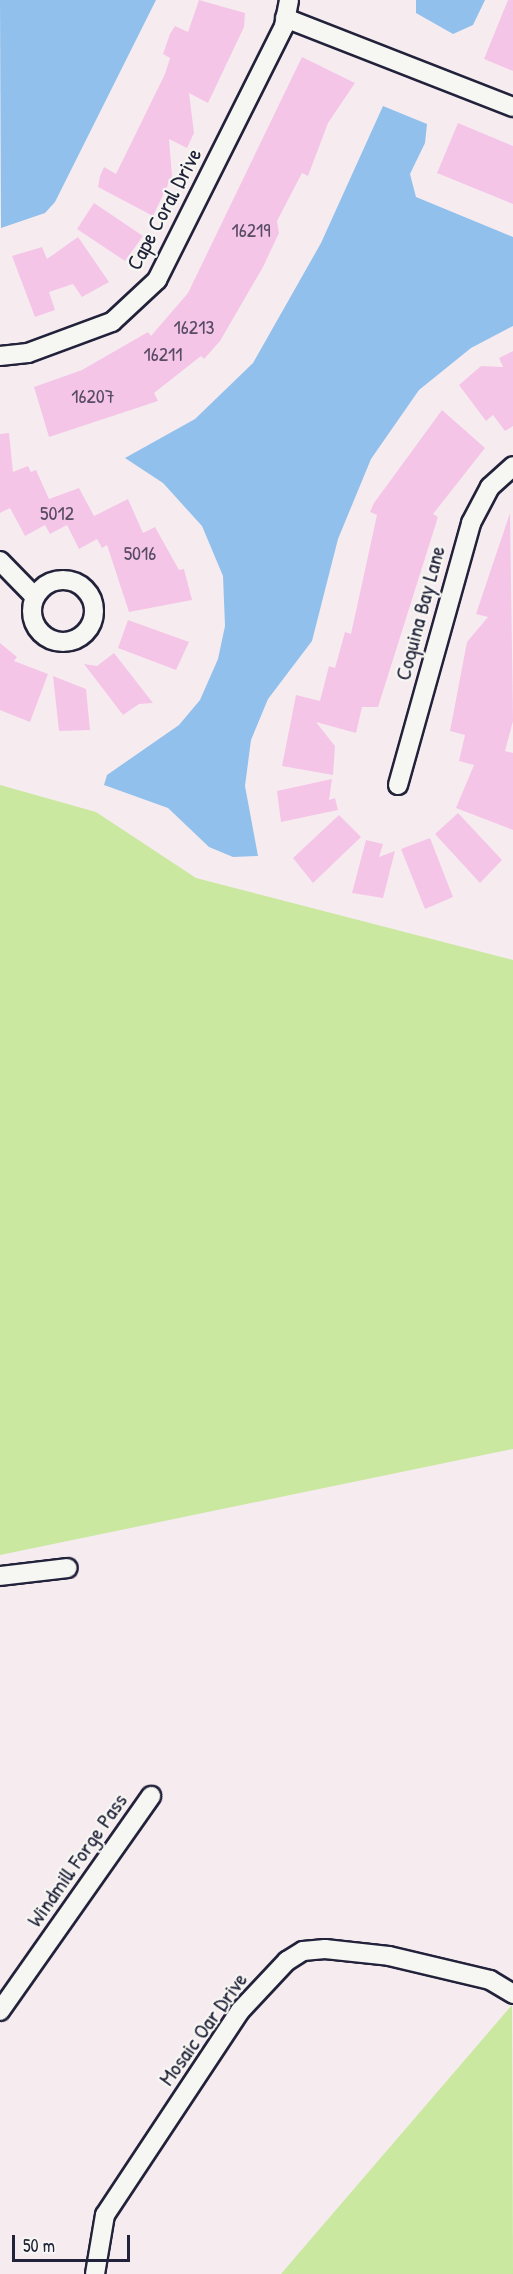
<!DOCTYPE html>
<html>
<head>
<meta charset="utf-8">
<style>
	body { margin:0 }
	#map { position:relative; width:513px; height:2274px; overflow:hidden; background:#f6ecf0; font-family:"Patrick Hand",sans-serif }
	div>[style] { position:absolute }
	.green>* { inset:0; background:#cae8a0 }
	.water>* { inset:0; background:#91c0ec }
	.building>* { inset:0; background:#f5c5e7 }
	.roads { filter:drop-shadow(2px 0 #22223b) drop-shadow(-2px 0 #22223b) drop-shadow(0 2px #22223b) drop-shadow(0 -2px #22223b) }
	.minor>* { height:18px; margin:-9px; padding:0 9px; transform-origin:9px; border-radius:9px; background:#f6f6f2 }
	.minor>.ring { margin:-9px; padding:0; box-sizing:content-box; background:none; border:18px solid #f6f6f2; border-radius:50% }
	span { translate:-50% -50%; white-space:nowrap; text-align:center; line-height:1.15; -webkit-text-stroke:4.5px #f6f6f2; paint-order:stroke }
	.number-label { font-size:20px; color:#574b66 }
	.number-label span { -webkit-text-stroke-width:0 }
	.street-label { font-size:22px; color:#22223b }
	.scale { position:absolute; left:12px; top:2235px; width:118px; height:27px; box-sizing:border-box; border:3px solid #22223b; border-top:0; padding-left:8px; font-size:18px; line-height:21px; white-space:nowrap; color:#22223b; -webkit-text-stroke:4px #f6f6f2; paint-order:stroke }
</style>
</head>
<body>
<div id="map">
	<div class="green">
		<div style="clip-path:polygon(0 785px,96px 812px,196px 878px,513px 960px,513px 1449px,0 1555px)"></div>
		<div style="clip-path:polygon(512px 2005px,513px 2274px,281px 2274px,298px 2254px)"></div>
	</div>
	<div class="water">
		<div style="clip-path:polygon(0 0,156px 0,55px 202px,45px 213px,1px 228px)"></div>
		<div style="clip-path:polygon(416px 0,485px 0,473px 25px,453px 34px,416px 13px)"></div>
		<div style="clip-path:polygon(383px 106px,427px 124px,425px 143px,410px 174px,416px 197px,513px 237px,513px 326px,471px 348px,419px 390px,371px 459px,338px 539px,312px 641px,268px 699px,251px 740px,245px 786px,258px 856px,233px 857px,209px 847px,168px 808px,104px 785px,107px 775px,179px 725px,200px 700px,218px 659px,225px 626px,223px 576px,202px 526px,163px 483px,125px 458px,195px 419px,253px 363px,321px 243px)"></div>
	</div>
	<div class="building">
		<div style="clip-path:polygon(199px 0,245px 13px,244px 27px,208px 103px,189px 93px,194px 133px,187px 148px,169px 139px,172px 176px,153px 216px,98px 187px,100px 176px,104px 167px,116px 174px,165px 74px,170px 58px,163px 54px,170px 34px,175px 26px,188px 32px)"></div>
		<div style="clip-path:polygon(508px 0,513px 0,513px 71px,484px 59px)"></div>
		<div style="clip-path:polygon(302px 57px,355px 83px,328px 123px,308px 176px,302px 173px,277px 221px,279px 233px,263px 267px,220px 341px,204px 359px,201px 356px,154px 393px,158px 401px,49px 437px,34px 387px,82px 370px,148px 332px,151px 336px,188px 293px)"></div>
		<div style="clip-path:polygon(458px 123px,513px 146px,513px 204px,437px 173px)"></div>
		<div style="clip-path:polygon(94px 203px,143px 236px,125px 261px,77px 229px)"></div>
		<div style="clip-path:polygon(78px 237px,109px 282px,82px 297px,73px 284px,49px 292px,55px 310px,35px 317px,12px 256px,42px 247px,47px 259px)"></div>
		<div style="clip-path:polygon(513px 351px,513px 426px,505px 431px,493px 415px,486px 421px,459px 385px,481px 366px,503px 367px,499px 358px)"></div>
		<div style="clip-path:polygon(442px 410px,485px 448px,433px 514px,438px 517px,378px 707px,362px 707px,356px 733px,316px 722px,335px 746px,333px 775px,282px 766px,296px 695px,320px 701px,329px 666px,335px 668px,345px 632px,351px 634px,377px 515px,370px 512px,374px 503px)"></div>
		<div style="clip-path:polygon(9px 433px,13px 472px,28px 466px,31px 472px,36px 470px,49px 499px,79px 488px,94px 516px,128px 499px,143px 533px,155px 527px,179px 570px,184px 569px,192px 600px,129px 612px,107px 545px,102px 548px,97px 539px,79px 549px,67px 525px,50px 534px,45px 525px,25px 536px,10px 508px,0 513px,0 434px)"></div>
		<div style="clip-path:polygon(510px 513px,513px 721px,505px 751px,513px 753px,513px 830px,456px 808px,474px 765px,459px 761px,465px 735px,450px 731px,467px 642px,488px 617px,476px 614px)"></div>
		<div style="clip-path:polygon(128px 620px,189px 642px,176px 670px,118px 648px)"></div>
		<div style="clip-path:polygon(0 643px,17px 657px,14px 661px,48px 674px,30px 722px,0 710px)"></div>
		<div style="clip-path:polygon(114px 653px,153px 703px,139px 704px,123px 715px,84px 664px,97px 666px)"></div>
		<div style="clip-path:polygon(53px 676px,86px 689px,90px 730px,59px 731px)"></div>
		<div style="clip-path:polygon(332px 779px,329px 800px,335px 798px,338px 810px,281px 822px,277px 791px)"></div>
		<div style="clip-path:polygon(458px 813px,502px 860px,480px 883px,435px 834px)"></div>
		<div style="clip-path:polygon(339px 815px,361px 837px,313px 883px,293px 858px)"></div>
		<div style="clip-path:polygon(430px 838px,453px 897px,425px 909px,401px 849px)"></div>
		<div style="clip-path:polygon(366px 840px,383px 844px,379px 857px,395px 851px,383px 898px,352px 893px)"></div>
	</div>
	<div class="roads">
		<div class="minor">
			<div style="left:285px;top:18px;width:245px;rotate:21.3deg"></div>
			<div style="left:0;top:356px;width:28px;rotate:-6deg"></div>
			<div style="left:28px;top:353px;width:90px;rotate:-20.3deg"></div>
			<div style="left:112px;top:322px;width:62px;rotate:-43deg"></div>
			<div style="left:157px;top:280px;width:284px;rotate:-63.4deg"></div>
			<div style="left:284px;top:26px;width:26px;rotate:-79deg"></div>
			<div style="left:0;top:561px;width:50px;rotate:45.8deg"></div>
			<div class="ring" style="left:32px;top:580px;width:44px;height:44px"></div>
			<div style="left:398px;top:785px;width:272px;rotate:-74.4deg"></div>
			<div style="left:471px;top:523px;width:41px;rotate:-62.2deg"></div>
			<div style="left:490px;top:487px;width:31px;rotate:-42deg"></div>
			<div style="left:0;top:1576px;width:68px;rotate:-6.7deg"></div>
			<div style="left:0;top:2011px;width:263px;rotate:-54.9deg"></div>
			<div style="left:95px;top:2274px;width:60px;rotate:-80.4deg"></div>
			<div style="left:105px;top:2215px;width:245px;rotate:-56.5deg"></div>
			<div style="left:240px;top:2011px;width:69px;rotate:-46.8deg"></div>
			<div style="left:287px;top:1961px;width:19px;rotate:-32deg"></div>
			<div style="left:303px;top:1951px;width:22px;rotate:-5deg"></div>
			<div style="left:325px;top:1949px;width:64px;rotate:6.2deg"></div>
			<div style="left:389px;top:1956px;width:104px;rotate:13.4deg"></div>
			<div style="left:490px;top:1980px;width:27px;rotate:31deg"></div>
		</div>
	</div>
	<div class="number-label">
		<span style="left:251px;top:229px">16219</span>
		<span style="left:194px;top:326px">16213</span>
		<span style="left:163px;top:353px">16211</span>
		<span style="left:93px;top:395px">16207</span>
		<span style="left:57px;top:512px">5012</span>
		<span style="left:140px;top:552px">5016</span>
	</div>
	<div class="street-label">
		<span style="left:164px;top:209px;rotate:-62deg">Cape Coral Drive</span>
		<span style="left:420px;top:613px;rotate:-75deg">Coquina Bay Lane</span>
		<span style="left:77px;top:1860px;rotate:-55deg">Windmill Forge Pass</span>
		<span style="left:203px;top:2029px;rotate:-54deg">Mosaic Oar Drive</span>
	</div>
	<div class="scale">50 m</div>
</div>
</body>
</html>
